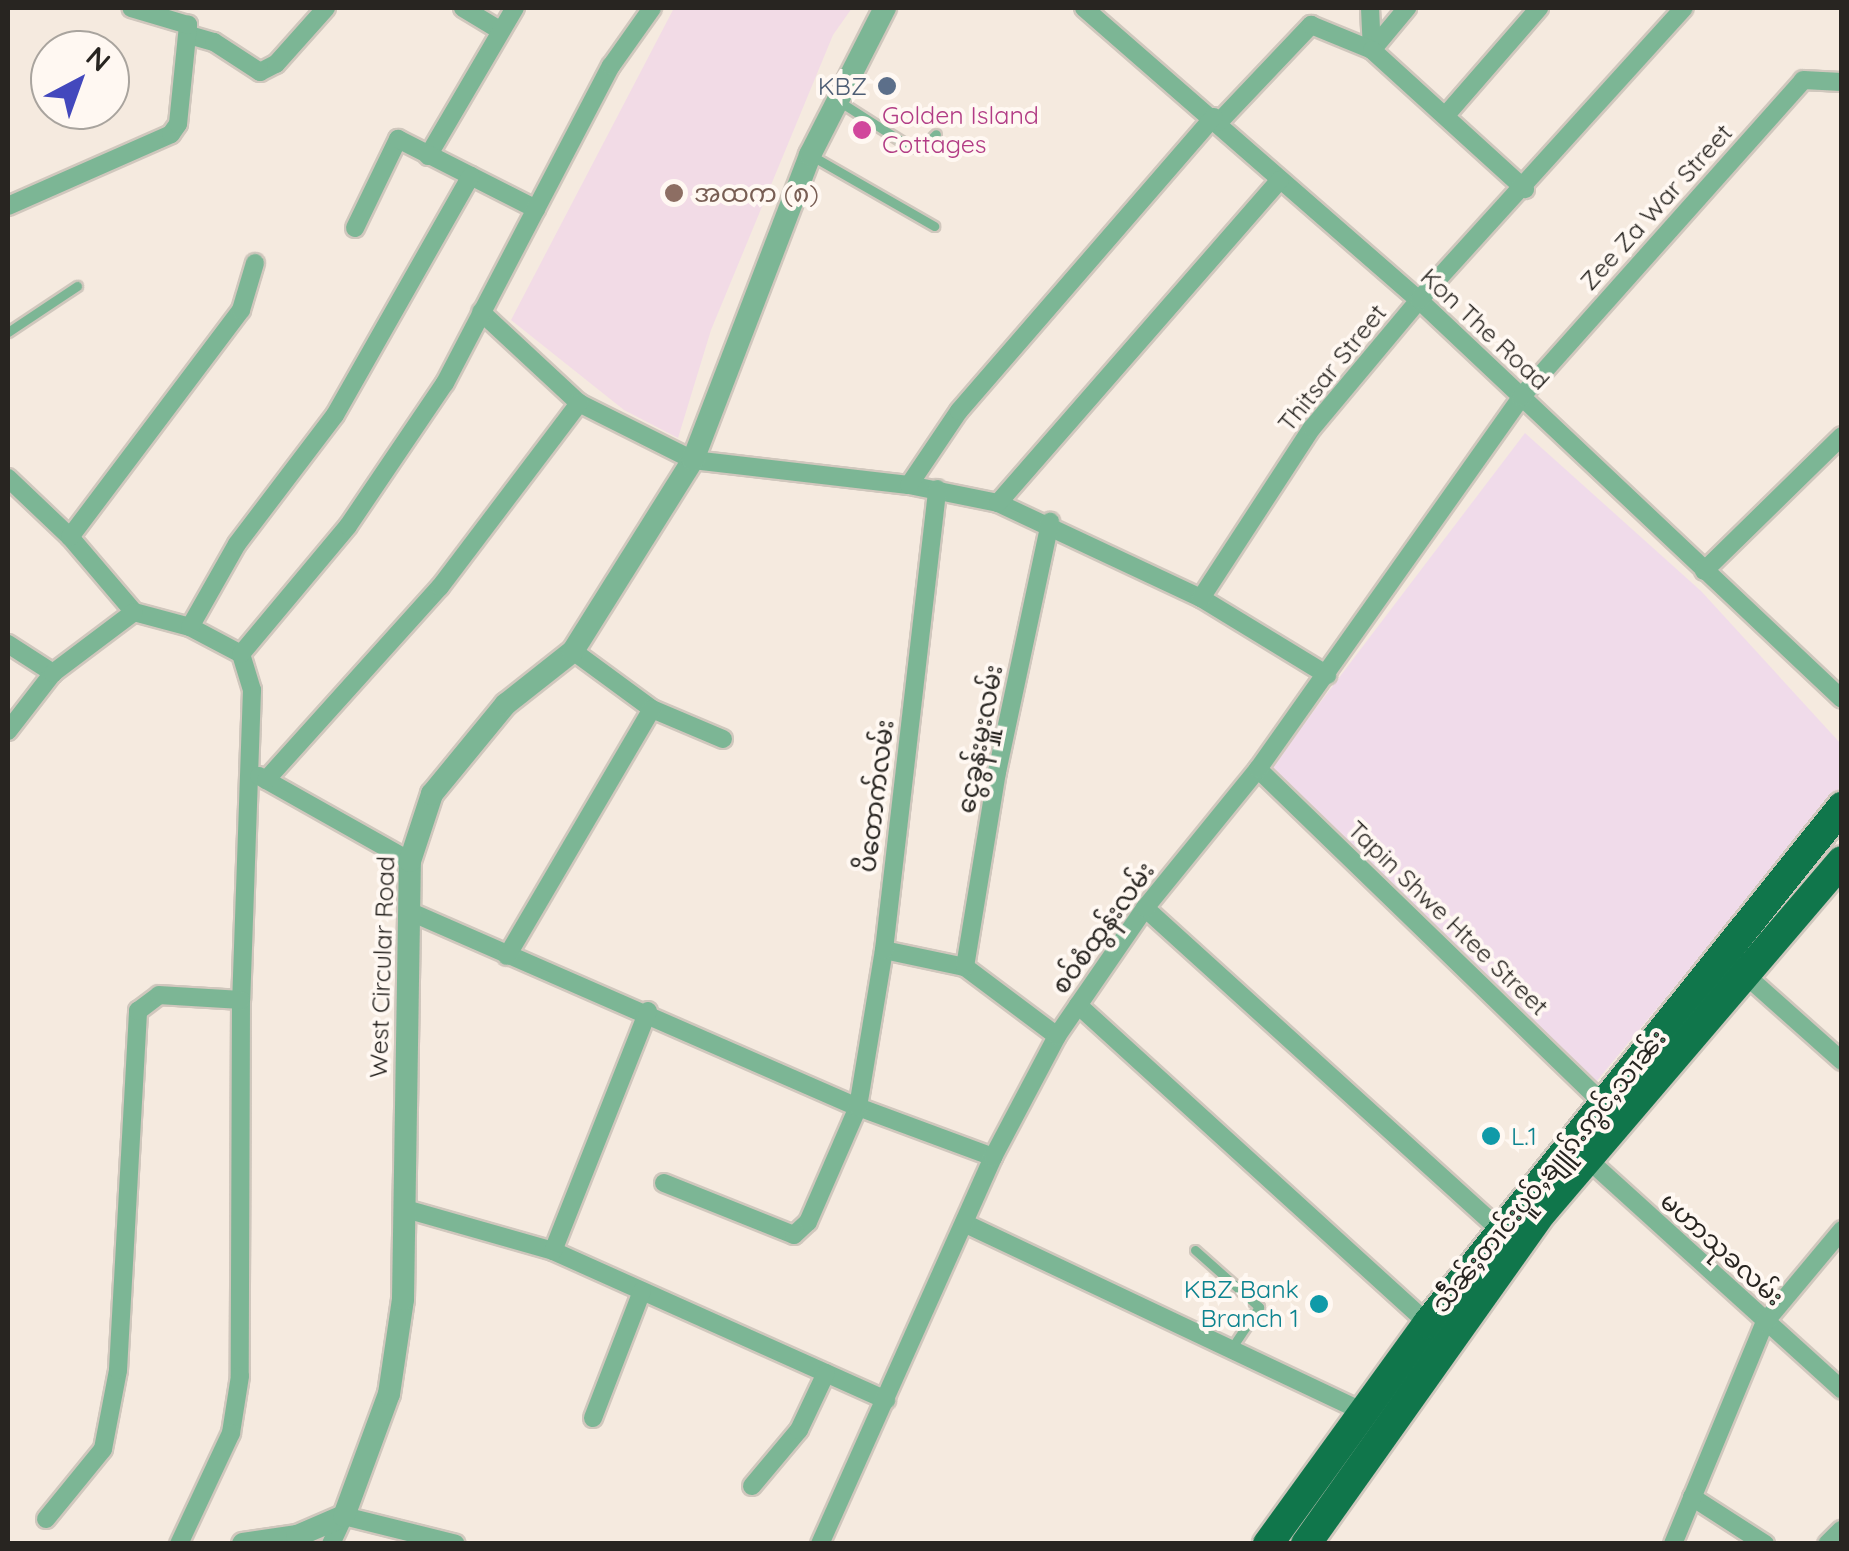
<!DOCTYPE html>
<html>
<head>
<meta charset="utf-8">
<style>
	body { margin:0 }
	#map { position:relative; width:1849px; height:1551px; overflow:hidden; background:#f5eadf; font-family:Quicksand,"Noto Sans Myanmar",sans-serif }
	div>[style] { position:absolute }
	.commercial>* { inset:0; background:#f0dbea }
	.education>* { inset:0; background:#f2dbe6 }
	.roads { filter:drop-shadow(2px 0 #d0c7bd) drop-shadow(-2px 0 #d0c7bd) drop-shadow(0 2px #d0c7bd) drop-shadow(0 -2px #d0c7bd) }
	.service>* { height:9px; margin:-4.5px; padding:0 4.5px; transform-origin:4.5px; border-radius:4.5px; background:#7cb695 }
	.minor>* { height:18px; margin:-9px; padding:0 9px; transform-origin:9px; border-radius:9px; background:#7cb695 }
	.tertiary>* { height:22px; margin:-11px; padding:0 11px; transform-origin:11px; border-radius:11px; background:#7cb695 }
	.trunk>* { height:30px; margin:-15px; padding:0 15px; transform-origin:15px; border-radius:15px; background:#10764b }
	.dots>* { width:28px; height:28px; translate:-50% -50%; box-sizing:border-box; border:5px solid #fff8f2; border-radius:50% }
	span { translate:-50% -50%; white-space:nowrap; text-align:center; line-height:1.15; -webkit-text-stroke:8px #fff8f2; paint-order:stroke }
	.service-label { font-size:25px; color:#4e5e75 }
	.right { translate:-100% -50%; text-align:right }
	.hotel-label { font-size:25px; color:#b23c85 }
	.left { translate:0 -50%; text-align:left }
	.education-label { font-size:25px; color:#785e54 }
	.street-label { font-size:25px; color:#282521 }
	.culture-label { font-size:25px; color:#0d838f }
	.frame { position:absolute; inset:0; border:10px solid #282521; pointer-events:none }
	.north { position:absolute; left:30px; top:30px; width:100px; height:100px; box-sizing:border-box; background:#fff8f2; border:2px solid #a9a49e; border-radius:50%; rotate:41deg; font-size:28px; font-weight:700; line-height:40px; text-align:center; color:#282521 }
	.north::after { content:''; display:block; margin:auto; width:35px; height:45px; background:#4348bd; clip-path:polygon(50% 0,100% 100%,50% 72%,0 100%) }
</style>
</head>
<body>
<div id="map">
	<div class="commercial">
		<div style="clip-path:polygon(1525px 433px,1701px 591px,1841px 744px,1841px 786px,1596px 1082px,1268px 771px)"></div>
	</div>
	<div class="education">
		<div style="clip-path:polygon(674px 8px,852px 8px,833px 35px,711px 330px,678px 438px,624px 410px,511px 320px)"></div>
	</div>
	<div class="roads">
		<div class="service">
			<div style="left:837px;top:100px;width:85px;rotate:32.6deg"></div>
			<div style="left:909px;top:146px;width:12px;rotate:14deg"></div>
			<div style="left:921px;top:149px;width:21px;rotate:-45deg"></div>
			<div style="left:812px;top:156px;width:141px;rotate:29.8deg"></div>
			<div style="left:8px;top:332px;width:83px;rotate:-33.7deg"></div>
			<div style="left:1195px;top:1250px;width:86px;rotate:41.7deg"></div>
			<div style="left:1259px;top:1307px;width:50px;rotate:123.7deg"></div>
		</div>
		<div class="minor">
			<div style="left:463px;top:8px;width:44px;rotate:31.2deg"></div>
			<div style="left:1084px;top:8px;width:444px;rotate:41.1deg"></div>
			<div style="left:1419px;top:300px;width:581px;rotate:43.33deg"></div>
			<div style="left:1370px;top:8px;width:42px;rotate:87.3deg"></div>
			<div style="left:189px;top:35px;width:26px;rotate:16deg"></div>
			<div style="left:214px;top:42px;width:55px;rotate:33.1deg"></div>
			<div style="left:260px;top:72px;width:18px;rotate:-27deg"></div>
			<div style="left:276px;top:64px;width:75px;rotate:-48.2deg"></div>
			<div style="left:1372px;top:50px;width:55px;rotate:-50.2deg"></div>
			<div style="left:1446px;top:115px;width:142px;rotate:-49deg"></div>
			<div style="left:1219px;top:122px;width:134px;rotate:-46.5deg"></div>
			<div style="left:1311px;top:25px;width:66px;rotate:22.3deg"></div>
			<div style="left:1372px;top:50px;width:207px;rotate:42.3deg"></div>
			<div style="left:428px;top:156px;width:172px;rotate:-59.6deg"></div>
			<div style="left:8px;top:206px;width:178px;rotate:-23.8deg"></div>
			<div style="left:171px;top:134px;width:12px;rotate:-55deg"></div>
			<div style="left:178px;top:124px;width:100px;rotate:-84.2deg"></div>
			<div style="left:188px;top:25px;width:59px;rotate:-163.4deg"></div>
			<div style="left:355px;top:228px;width:99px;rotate:-64.2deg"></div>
			<div style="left:398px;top:139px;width:155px;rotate:26.9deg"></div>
			<div style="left:481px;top:312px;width:134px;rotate:42.9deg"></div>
			<div style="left:579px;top:403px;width:127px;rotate:26.6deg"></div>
			<div style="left:693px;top:460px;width:217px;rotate:6.6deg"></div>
			<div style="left:909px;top:485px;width:91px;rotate:11.4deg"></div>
			<div style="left:998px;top:503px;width:224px;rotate:25.1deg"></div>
			<div style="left:1201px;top:598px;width:148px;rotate:31.4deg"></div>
			<div style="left:8px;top:478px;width:86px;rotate:43.6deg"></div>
			<div style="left:70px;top:537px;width:99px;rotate:49.5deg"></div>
			<div style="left:134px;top:612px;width:58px;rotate:15deg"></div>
			<div style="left:190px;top:627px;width:58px;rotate:27.9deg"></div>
			<div style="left:241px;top:654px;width:38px;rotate:73deg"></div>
			<div style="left:252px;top:690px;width:310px;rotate:92deg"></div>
			<div style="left:241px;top:1000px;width:376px;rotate:90.2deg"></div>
			<div style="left:240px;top:1376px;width:58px;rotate:99deg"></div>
			<div style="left:231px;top:1433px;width:123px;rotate:115.1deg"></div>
			<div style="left:909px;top:485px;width:89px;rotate:-56deg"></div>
			<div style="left:959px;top:411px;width:389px;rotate:-49.1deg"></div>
			<div style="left:998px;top:503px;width:429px;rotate:-48.9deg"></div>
			<div style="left:70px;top:537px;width:284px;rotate:-53deg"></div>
			<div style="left:241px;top:310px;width:49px;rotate:-73.4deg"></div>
			<div style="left:1704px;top:571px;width:193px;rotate:-44.4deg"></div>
			<div style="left:1201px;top:598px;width:203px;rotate:-56.9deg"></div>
			<div style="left:1312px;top:428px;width:167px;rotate:-50.1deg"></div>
			<div style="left:1419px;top:300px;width:394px;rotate:-47.8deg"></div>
			<div style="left:190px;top:627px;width:95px;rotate:-60.5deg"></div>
			<div style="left:237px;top:544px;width:162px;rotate:-52.8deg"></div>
			<div style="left:335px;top:415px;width:275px;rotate:-60.4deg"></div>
			<div style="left:8px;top:644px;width:54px;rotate:32.8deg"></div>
			<div style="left:573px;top:651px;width:98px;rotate:36.3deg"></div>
			<div style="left:652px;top:709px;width:77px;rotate:22.9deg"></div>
			<div style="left:241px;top:654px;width:167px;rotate:-50.1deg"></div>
			<div style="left:348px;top:526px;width:173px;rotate:-55.9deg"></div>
			<div style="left:445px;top:383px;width:358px;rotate:-62.4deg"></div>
			<div style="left:611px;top:66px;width:71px;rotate:-54.7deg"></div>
			<div style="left:8px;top:731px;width:73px;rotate:-52.2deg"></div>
			<div style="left:53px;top:673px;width:101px;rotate:-37deg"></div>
			<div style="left:1258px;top:769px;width:480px;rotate:44.1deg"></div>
			<div style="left:259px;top:776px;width:173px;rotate:29.4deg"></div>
			<div style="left:266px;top:780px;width:260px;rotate:-48deg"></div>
			<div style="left:440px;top:587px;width:231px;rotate:-52.9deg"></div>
			<div style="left:1145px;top:908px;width:479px;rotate:42.2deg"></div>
			<div style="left:411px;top:912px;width:488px;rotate:23.6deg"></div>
			<div style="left:858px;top:1107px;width:144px;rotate:20.3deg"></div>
			<div style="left:884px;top:950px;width:83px;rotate:11.9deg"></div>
			<div style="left:965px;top:967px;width:115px;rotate:36.9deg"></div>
			<div style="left:507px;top:956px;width:286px;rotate:-59.6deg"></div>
			<div style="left:965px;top:967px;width:198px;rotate:-80.7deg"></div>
			<div style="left:997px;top:772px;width:256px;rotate:-78deg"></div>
			<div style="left:1742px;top:972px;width:134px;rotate:41.7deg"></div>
			<div style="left:1078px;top:1005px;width:473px;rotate:42.3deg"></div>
			<div style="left:1582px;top:1154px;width:351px;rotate:42.2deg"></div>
			<div style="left:664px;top:1183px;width:140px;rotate:21.8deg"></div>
			<div style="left:794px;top:1235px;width:19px;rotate:-43deg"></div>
			<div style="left:808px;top:1222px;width:125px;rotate:-66.5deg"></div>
			<div style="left:858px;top:1107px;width:159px;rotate:-80.6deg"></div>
			<div style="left:884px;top:950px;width:464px;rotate:-83.4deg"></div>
			<div style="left:406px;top:1209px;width:153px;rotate:15.9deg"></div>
			<div style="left:553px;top:1251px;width:365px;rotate:24.1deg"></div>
			<div style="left:964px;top:1223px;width:440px;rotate:25.3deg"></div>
			<div style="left:553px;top:1251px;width:258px;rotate:-68.4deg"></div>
			<div style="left:593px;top:1418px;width:136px;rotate:-68.9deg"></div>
			<div style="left:752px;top:1486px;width:73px;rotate:-50deg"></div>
			<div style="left:799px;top:1430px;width:63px;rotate:-64.7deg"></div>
			<div style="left:1692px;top:1497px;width:87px;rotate:32.8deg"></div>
			<div style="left:46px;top:1519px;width:90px;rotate:-50.8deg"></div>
			<div style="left:103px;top:1449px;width:80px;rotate:-79.2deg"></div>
			<div style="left:118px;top:1370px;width:360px;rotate:-86.8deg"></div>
			<div style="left:138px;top:1011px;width:26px;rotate:-37deg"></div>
			<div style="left:159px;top:995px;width:82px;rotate:3.5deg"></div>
			<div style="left:331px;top:1544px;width:31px;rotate:-65deg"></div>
			<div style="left:344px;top:1516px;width:115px;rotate:14deg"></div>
			<div style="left:820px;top:1544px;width:424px;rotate:-65.9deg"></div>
			<div style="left:993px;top:1157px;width:137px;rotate:-62.1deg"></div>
			<div style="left:1057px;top:1036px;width:155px;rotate:-55.5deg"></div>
			<div style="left:1145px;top:908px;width:179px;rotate:-50.9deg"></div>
			<div style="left:1258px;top:769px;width:456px;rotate:-54.7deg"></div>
			<div style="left:1521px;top:397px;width:424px;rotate:-48.3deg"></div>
			<div style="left:1803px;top:80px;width:39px;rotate:3deg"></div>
			<div style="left:1673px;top:1544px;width:240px;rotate:-67.5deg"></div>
			<div style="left:1765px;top:1322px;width:120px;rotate:-50.1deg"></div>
			<div style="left:1827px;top:1544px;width:20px;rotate:-45deg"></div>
		</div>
		<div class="tertiary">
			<div style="left:243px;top:1544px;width:55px;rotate:-8.4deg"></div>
			<div style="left:297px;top:1536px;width:51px;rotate:-23.1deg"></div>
			<div style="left:344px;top:1516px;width:130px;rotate:-69.8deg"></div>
			<div style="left:389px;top:1394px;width:96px;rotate:-81.6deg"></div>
			<div style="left:403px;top:1299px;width:438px;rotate:-89.1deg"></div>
			<div style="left:410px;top:861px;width:71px;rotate:-71.8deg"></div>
			<div style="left:432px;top:794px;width:117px;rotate:-50.6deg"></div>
			<div style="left:506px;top:704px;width:85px;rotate:-38.3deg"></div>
			<div style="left:573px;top:651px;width:226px;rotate:-57.9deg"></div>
			<div style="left:693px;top:460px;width:327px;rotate:-69deg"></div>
			<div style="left:810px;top:155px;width:165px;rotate:-63deg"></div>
		</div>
		<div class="trunk">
			<div style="left:1268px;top:1544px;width:273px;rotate:-54.1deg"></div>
			<div style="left:1428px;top:1323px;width:662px;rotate:-51.26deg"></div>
			<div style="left:1306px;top:1544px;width:409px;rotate:-54.6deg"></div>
			<div style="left:1543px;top:1211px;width:460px;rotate:-49.5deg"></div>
		</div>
	</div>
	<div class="dots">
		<div style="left:887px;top:86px;background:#5c6f8a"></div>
		<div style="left:862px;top:130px;background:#d1479c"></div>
		<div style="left:674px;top:193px;background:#8d6e63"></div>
		<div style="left:1491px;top:1136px;background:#0f9aa8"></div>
		<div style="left:1319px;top:1304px;background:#0f9aa8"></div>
	</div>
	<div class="service-label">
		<span class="right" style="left:867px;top:86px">KBZ</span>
	</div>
	<div class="hotel-label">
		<span class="left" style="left:882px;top:130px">Golden Island<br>Cottages</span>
	</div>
	<div class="education-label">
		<span class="left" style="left:694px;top:193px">အထက (၈)</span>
	</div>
	<div class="street-label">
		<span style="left:1656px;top:207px;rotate:-48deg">Zee Za War Street</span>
		<span style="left:1485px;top:329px;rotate:43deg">Kon The Road</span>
		<span style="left:1332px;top:368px;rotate:-51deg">Thitsar Street</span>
		<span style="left:980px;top:739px;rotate:-79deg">ငွေခွန်းမှူးလမ်း</span>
		<span style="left:876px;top:796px;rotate:-83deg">ပိတောက်လမ်း</span>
		<span style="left:1448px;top:918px;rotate:44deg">Tapin Shwe Htee Street</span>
		<span style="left:1103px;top:928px;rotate:-54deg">စဝ်စံထွန်းလမ်း</span>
		<span style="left:382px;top:967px;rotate:-88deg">West Circular Road</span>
		<span style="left:1549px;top:1171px;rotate:-51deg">သဵႅၼ်ႈတၢင်းပူဝ်ႇၶျူၵ်ႉဢွင်ႇသၢၼ်း</span>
		<span style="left:1722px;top:1249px;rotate:42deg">မဟာသုခလမ်း</span>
	</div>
	<div class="culture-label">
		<span class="left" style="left:1511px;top:1136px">L.1</span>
		<span class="right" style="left:1299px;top:1304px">KBZ Bank<br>Branch 1</span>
	</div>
	<div class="frame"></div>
	<div class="north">N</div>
</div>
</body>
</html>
